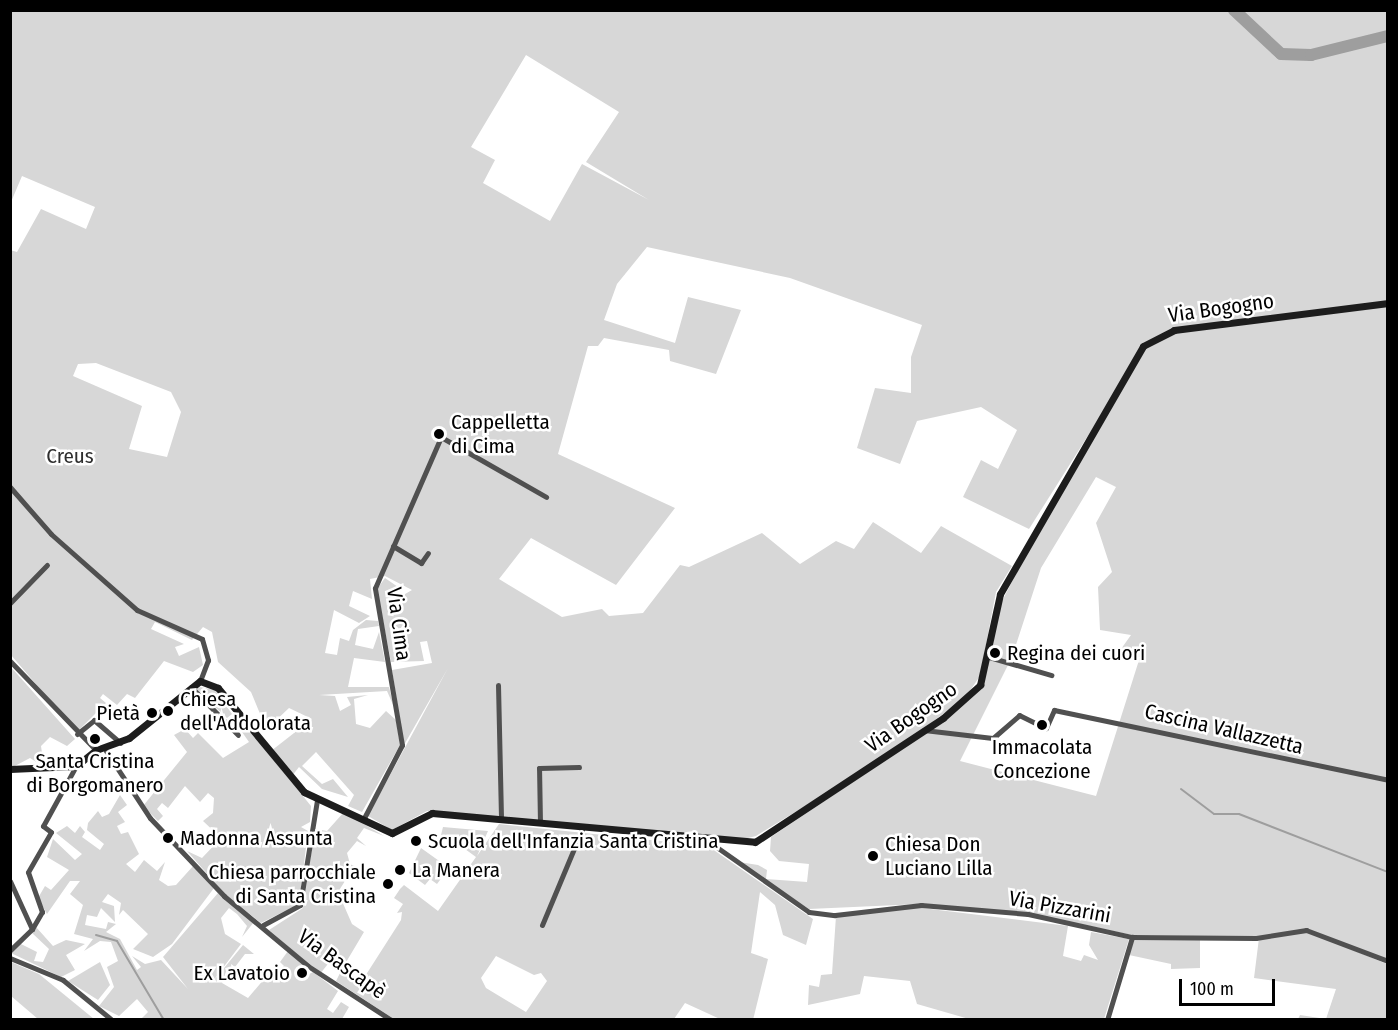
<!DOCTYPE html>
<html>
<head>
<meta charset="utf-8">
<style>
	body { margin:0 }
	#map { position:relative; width:1398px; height:1030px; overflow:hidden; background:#fff; font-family:"Fira Sans Condensed",sans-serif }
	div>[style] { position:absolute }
	.green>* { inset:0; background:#d7d7d7 }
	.stream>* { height:2px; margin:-1px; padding:0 1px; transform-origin:1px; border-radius:1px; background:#9e9e9e }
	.river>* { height:12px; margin:-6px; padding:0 6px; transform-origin:6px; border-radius:6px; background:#9e9e9e }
	.street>* { height:5px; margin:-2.5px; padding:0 2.5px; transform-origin:2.5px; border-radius:2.5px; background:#505050 }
	.secondary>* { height:7px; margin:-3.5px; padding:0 3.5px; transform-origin:3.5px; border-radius:3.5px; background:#1d1d1d }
	.dots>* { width:16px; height:16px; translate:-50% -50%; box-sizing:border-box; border:3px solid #fff; border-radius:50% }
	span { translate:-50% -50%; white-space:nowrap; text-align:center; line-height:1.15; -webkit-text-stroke:5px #fff; paint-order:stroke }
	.street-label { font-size:21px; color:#000 }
	.poi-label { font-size:21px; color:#000 }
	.left { translate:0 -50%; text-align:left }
	.right { translate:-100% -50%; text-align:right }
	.park-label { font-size:21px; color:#2e2e2e }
	.frame { position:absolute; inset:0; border:12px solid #000; pointer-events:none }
	.scale { position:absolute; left:1179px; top:979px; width:96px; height:27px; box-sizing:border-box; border:3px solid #000; border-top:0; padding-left:8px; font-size:18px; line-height:21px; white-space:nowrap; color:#000; -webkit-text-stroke:4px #fff; paint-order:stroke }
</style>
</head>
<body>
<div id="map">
	<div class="green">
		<div style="clip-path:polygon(evenodd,11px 11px,1387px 11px,1387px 959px,1306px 930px,1257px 937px,1132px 935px,1029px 913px,920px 904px,809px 909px,739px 862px,758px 865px,767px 870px,766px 879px,807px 882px,809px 864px,779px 861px,770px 851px,771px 837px,942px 722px,982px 687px,1002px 601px,1089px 434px,1029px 529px,963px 497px,981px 460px,998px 469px,1017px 430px,981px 407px,917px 421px,900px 464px,857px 448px,875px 388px,911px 393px,911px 357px,922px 325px,790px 278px,647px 247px,617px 284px,604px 320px,675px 343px,688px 297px,741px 310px,716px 374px,670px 361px,669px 350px,604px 338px,598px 346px,588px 346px,558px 454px,675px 508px,616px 585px,531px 538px,499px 579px,562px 617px,602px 609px,609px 616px,643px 613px,680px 565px,689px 567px,762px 533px,800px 564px,836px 541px,854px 549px,873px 522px,921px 553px,941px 526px,1012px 566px,996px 592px,980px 676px,965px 698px,877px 762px,756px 836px,740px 840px,427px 811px,392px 830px,368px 816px,448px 668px,404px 745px,392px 670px,432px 663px,427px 641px,420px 642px,424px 661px,391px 662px,377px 589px,385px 578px,398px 587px,400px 597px,412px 590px,385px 576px,370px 579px,372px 599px,353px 591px,349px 606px,370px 616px,359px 623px,334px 610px,325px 653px,337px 655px,340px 638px,349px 641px,353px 630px,366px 620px,378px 621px,379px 626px,358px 629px,355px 645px,373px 649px,379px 632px,385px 662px,354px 658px,348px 687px,389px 687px,394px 707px,387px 691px,319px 695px,335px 696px,340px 711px,351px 705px,347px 697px,368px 695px,354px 699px,356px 724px,370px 728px,386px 711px,396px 720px,400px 745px,362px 812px,348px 806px,354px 795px,316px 752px,302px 766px,322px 784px,333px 779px,348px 797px,322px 789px,299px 767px,292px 776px,271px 751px,312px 719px,289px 708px,270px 726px,263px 721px,251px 692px,218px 662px,212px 632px,203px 627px,192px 640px,155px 622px,151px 629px,184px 644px,175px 647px,179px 656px,199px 647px,203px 665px,193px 672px,164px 661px,135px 698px,127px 694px,117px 705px,103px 694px,100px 698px,106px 703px,77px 732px,11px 655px,10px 250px,17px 252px,41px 209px,86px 229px,95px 207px,22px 176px,11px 202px,11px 11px,526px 55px,619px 112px,586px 162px,649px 200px,582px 164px,550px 221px,483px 183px,495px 160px,471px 147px,526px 55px,11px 11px,96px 363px,171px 392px,181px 412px,167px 457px,129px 449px,142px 406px,73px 376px,78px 364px,96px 363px,11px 11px,1096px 477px,1116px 487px,1096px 523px,1112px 572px,1098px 587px,1100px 630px,1131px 635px,1116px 656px,1140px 657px,1096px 796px,960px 761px,1012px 657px,1041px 568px,1096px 477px)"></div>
		<div style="clip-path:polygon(10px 666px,75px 739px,67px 746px,50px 737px,41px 746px,44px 767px,30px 758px,11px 768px)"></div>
		<div style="clip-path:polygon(200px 687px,215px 690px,232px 714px,227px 718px,196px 690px)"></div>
		<div style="clip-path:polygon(247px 727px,311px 806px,310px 822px,301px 827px,308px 831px,299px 904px,261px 923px,226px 895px,187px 851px,202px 858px,221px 838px,203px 821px,213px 813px,214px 798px,208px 793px,200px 802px,185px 786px,168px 808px,162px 803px,157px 809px,163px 816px,158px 821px,143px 806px,187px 752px,174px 735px,185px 729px,193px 738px,198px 733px,223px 758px,249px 742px,242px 732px)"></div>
		<div style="clip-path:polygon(120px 795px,127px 805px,118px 812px,125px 822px,117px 826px,121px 834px,128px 832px,139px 854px,126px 864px,135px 872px,144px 860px,157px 871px,165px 862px,159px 880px,168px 886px,176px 885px,194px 865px,214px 888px,172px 944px,153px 957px,133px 949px,148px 934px,123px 910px,119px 915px,121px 903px,108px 894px,102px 902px,114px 906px,115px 922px,101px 908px,97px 917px,87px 915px,85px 925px,106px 929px,108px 922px,116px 924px,106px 932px,120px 939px,137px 970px,141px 967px,132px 956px,145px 964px,161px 960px,188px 989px,163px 957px,218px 893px,254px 922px,242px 937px,247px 926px,237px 914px,229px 908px,221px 918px,225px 934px,241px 944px,210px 985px,243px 945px,254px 954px,245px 954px,235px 967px,231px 964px,232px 972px,227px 969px,222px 983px,248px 998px,270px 972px,274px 976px,284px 966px,280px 962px,288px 951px,303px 963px,296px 975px,300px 979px,313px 972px,338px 991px,327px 1009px,333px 1013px,341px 1002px,349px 1007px,342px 1019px,140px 1020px,148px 1012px,137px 999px,119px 1016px,99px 1006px,114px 987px,107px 967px,118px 961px,111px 942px,100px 941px,84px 951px,93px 939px,74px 934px,83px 905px,70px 894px,80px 881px,70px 881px,47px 914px,38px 898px,45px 886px,51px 890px,69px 870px,47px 857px,53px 839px,75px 860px,82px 854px,56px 833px,67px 826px,75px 833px,80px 826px,85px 832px,82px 837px,100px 850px,104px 844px,87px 830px,88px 823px,98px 811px,102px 817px,109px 814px)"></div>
		<div style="clip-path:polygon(evenodd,344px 812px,384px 836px,364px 828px,357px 838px,366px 846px,357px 841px,347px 853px,350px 864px,362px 870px,358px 875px,352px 870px,338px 892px,352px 924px,364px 932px,342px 969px,362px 981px,401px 920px,402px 912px,397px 913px,403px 904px,394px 898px,400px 889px,404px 885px,438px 911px,476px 857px,447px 836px,440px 839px,443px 827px,488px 831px,477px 856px,499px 824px,708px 846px,813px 919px,806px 945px,783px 935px,775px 905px,760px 892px,751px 953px,768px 959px,753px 1020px,720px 1019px,685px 1003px,674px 1019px,394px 1019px,336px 981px,342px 969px,331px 960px,320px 974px,269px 930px,303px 908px,315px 829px,327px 831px,344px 812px,496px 956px,534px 975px,541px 973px,547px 981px,526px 1012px,486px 988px,481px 978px,496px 956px)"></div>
		<div style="clip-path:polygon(421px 848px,449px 868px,437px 884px,430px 879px,425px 885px,409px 873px)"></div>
		<div style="clip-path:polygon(914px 907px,1068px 926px,1063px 956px,1081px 961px,1084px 955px,1098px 960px,1089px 945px,1091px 932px,1129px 939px,1104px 1019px,969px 1019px,917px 1004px,910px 981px,864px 976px,860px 994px,808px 1005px,809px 985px,819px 987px,821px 975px,832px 974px,836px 916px)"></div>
		<div style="clip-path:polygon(36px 927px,53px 946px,66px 940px,85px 944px,66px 955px,75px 970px,61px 977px,11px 953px,19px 943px,37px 952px,34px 961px,43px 962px,49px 949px,31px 932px)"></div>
		<div style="clip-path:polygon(1306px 931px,1387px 964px,1387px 1019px,1298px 1019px,1300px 1015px,1326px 1019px,1336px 989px,1254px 978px,1259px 938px)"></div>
		<div style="clip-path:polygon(1200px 937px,1200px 968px,1171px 969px,1171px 964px,1129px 955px,1134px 940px)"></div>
		<div style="clip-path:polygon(11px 962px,39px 974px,94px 1019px,38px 1019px,11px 996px)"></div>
		<div style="clip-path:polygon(100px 962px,110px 985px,98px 1000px,68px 981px)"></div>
	</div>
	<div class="stream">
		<div style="left:1181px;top:789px;width:41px;rotate:37.1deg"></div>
		<div style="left:1214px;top:814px;width:25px"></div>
		<div style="left:1239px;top:814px;width:160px;rotate:21.3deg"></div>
		<div style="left:96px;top:935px;width:22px;rotate:16deg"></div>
		<div style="left:117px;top:941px;width:92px;rotate:59.3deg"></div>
	</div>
	<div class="river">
		<div style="left:1234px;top:10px;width:64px;rotate:43.1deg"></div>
		<div style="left:1281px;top:54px;width:30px;rotate:2deg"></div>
		<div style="left:1311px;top:55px;width:79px;rotate:-13.9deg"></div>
	</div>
	<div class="street">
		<div style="left:10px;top:487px;width:62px;rotate:48.9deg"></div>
		<div style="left:51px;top:534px;width:115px;rotate:41.5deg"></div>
		<div style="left:137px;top:610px;width:71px;rotate:24deg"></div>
		<div style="left:202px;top:639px;width:22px;rotate:74deg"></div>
		<div style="left:208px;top:660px;width:22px;rotate:111deg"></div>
		<div style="left:393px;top:546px;width:33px;rotate:31deg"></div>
		<div style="left:421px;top:563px;width:12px;rotate:-55deg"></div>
		<div style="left:10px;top:603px;width:53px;rotate:-45.8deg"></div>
		<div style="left:989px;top:657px;width:65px;rotate:16.2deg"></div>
		<div style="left:10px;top:661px;width:124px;rotate:46deg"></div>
		<div style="left:498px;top:685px;width:134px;rotate:88.7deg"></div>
		<div style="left:191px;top:687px;width:67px;rotate:45.6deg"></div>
		<div style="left:924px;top:730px;width:69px;rotate:6.6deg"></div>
		<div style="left:993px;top:738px;width:35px;rotate:-41deg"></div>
		<div style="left:1019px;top:715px;width:30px;rotate:26deg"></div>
		<div style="left:1046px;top:728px;width:20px;rotate:-66deg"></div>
		<div style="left:1054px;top:710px;width:341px;rotate:11.8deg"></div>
		<div style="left:77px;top:734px;width:22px;rotate:-39deg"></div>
		<div style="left:94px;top:720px;width:35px;rotate:41deg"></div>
		<div style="left:106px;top:751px;width:80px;rotate:56.7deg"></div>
		<div style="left:150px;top:818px;width:108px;rotate:46.5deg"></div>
		<div style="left:224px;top:896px;width:109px;rotate:39.8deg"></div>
		<div style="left:308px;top:966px;width:99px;rotate:33deg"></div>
		<div style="left:364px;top:818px;width:82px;rotate:-62.5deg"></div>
		<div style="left:402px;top:745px;width:159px;rotate:-99.8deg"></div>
		<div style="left:375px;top:588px;width:165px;rotate:-66.4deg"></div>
		<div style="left:441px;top:437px;width:121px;rotate:29.7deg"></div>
		<div style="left:540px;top:823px;width:55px;rotate:-91deg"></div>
		<div style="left:539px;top:768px;width:40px;rotate:-1.4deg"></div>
		<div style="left:708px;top:841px;width:123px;rotate:35.1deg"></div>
		<div style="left:809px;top:912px;width:26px;rotate:7deg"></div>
		<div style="left:835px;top:915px;width:87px;rotate:-6.6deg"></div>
		<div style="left:921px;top:905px;width:107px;rotate:4.8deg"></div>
		<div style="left:1028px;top:914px;width:107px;rotate:12.5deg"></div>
		<div style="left:1132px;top:937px;width:124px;rotate:0.5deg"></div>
		<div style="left:1256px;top:938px;width:51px;rotate:-9.1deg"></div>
		<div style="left:1306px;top:930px;width:88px;rotate:20.7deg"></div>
		<div style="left:10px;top:881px;width:53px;rotate:65.4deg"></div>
		<div style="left:32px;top:929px;width:30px;rotate:136deg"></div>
		<div style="left:263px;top:925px;width:42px;rotate:-28.4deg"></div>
		<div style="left:300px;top:905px;width:106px;rotate:-80.8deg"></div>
		<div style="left:542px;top:925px;width:106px;rotate:-67.3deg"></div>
		<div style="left:32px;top:929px;width:20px;rotate:-60deg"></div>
		<div style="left:42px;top:912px;width:42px;rotate:-109.3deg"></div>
		<div style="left:28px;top:872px;width:46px;rotate:-60.1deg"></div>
		<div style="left:51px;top:832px;width:10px;rotate:-143deg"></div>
		<div style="left:43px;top:826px;width:68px;rotate:-61.2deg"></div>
		<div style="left:10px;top:958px;width:57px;rotate:22.5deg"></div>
		<div style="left:63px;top:980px;width:63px;rotate:39.2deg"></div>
		<div style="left:1107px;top:1020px;width:87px;rotate:-73.2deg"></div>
	</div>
	<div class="secondary">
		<div style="left:10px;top:769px;width:66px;rotate:-2.6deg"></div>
		<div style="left:76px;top:766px;width:26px;rotate:-39deg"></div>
		<div style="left:96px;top:750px;width:35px;rotate:-20deg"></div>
		<div style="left:129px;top:738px;width:91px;rotate:-38.8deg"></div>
		<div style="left:200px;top:681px;width:19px;rotate:21deg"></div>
		<div style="left:218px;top:688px;width:135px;rotate:50.4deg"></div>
		<div style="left:304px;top:792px;width:97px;rotate:25deg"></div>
		<div style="left:392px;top:833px;width:45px;rotate:-26.6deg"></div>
		<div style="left:432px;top:813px;width:324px;rotate:5.1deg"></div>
		<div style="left:755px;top:842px;width:225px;rotate:-33.4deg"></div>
		<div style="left:943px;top:718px;width:50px;rotate:-41.7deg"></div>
		<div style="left:980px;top:685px;width:93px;rotate:-77.6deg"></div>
		<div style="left:1000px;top:594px;width:286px;rotate:-60deg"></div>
		<div style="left:1143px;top:346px;width:35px;rotate:-27deg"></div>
		<div style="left:1174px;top:330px;width:216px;rotate:-7.2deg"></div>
	</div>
	<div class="dots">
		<div style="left:439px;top:434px;background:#000"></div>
		<div style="left:995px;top:653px;background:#000"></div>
		<div style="left:168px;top:711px;background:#000"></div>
		<div style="left:152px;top:713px;background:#000"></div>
		<div style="left:1042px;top:725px;background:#000"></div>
		<div style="left:95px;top:739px;background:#000"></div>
		<div style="left:168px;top:838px;background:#000"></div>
		<div style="left:416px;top:841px;background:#000"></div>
		<div style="left:873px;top:856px;background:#000"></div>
		<div style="left:400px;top:870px;background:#000"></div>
		<div style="left:388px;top:884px;background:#000"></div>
		<div style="left:302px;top:973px;background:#000"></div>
	</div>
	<div class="street-label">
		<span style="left:1221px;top:308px;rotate:-8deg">Via Bogogno</span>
		<span style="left:399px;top:624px;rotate:82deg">Via Cima</span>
		<span style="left:911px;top:717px;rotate:-35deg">Via Bogogno</span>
		<span style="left:1224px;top:729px;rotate:13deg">Cascina Vallazzetta</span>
		<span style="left:1060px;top:907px;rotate:10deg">Via Pizzarini</span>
		<span style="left:342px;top:964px;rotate:36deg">Via Bascapè</span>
	</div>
	<div class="poi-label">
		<span class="left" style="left:451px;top:434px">Cappelletta<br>di Cima</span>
		<span class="left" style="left:1007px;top:653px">Regina dei cuori</span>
		<span class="left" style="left:180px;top:711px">Chiesa<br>dell'Addolorata</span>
		<span class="right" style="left:140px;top:713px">Pietà</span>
		<span style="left:1042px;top:759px">Immacolata<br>Concezione</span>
		<span style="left:95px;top:773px">Santa Cristina<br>di Borgomanero</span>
		<span class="left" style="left:180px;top:838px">Madonna Assunta</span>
		<span class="left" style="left:428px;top:841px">Scuola dell'Infanzia Santa Cristina</span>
		<span class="left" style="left:885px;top:856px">Chiesa Don<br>Luciano Lilla</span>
		<span class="left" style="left:412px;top:870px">La Manera</span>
		<span class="right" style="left:376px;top:884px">Chiesa parrocchiale<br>di Santa Cristina</span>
		<span class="right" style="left:290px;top:973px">Ex Lavatoio</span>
	</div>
	<div class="park-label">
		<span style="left:70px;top:456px">Creus</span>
	</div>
	<div class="frame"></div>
	<div class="scale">100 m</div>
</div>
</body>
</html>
